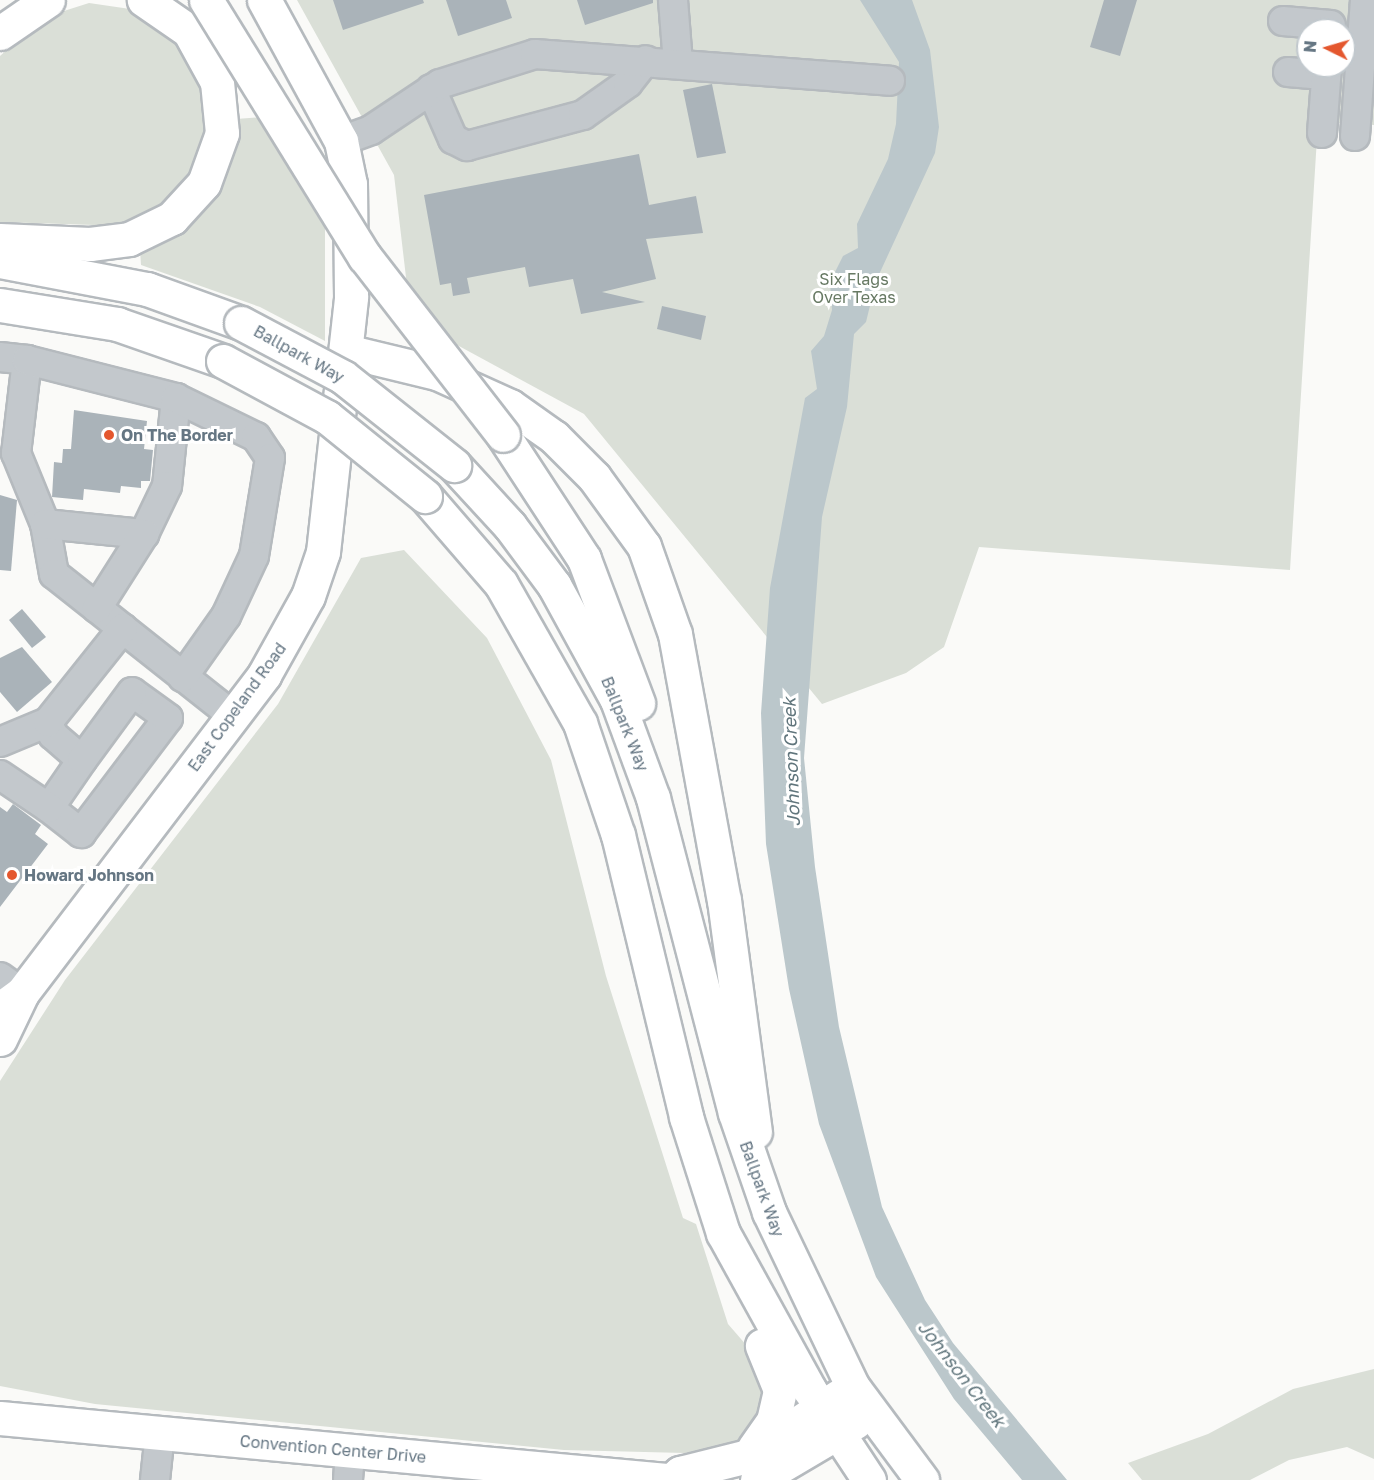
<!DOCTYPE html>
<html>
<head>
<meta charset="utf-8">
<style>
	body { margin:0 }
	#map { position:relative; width:1374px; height:1480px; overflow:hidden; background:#fafaf8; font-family:"Golos Text",sans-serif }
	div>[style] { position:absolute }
	.green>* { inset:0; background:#dadfd7 }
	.water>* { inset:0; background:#bbc7cb }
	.building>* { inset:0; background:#aab3b9 }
	.roads { filter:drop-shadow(2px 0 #b5babe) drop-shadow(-2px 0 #b5babe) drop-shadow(0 2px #b5babe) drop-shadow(0 -2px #b5babe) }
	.minor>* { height:28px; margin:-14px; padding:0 14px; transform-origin:14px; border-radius:14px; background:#c3c8cc }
	.major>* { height:33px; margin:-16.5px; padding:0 16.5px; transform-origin:16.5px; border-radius:16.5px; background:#fff }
	.bridges { filter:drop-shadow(2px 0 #b5babe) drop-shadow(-2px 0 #b5babe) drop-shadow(0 2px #b5babe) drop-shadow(0 -2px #b5babe) }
	.major-bridge>* { height:33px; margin:-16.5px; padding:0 16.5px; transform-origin:16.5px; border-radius:16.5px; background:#fff }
	.dots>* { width:16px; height:16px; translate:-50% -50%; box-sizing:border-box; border:3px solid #fff; border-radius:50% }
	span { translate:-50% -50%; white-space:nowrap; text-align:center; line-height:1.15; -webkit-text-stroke:6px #fff; paint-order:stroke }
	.park-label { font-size:16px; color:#687a64 }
	.street-label { font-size:16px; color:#657683 }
	.poi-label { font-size:16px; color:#657683; font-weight:700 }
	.left { translate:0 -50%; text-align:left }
	.water-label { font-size:18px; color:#60757c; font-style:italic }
	.north { position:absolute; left:1296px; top:18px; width:60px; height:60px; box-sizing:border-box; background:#fff; border:2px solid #c1c8cd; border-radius:50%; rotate:275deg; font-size:16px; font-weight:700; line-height:24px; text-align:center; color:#657683 }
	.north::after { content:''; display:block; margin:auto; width:21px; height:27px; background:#e4572e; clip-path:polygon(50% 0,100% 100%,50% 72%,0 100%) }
</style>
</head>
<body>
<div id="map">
	<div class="green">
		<div style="clip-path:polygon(evenodd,297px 0,1374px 0,1374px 125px,1318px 122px,1290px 570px,979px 547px,944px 647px,906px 673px,822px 704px,584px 414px,411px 320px,394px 175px,297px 0,1308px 30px,1344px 30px,1344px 66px,1308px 66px,1308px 30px)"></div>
		<div style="clip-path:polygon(89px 3px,137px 10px,188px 49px,210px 114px,200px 164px,171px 202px,126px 226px,0 222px,0 56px,42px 18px)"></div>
		<div style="clip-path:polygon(263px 117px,325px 216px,325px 341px,260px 307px,141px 265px,140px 249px,207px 204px,225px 175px,235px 149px,236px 119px)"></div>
		<div style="clip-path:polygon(404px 550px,487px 638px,551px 760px,606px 976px,683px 1218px,696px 1224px,728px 1324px,754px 1354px,766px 1403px,743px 1438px,731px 1444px,685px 1453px,564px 1450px,95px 1404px,0 1386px,0 1081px,65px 980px,278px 704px,361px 558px)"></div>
		<div style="clip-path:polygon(1374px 1369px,1374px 1459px,1347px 1447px,1289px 1460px,1250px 1480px,1142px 1480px,1128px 1463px,1208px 1434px,1293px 1389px)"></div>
	</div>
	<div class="water">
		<div style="clip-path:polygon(860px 0,912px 0,930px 50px,939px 127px,935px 153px,876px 281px,866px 322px,854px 334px,847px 407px,822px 517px,804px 758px,815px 867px,839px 1027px,882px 1207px,925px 1300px,953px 1343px,1067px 1480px,1022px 1480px,954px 1399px,876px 1277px,819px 1124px,789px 989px,766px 844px,761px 713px,770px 588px,805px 398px,817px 389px,811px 351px,824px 336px,832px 310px,830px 282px,843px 256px,858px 248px,857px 224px,888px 159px,896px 124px,899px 62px)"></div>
	</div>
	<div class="building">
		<div style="clip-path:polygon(333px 0,423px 0,424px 3px,343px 30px)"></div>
		<div style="clip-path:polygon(446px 0,506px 0,512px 18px,458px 36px)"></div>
		<div style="clip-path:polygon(577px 0,653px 0,653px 3px,585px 25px)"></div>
		<div style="clip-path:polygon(1104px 0,1137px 0,1120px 56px,1090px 47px)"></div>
		<div style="clip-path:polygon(712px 84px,726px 153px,697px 158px,683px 90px)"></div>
		<div style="clip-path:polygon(639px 154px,649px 205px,696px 196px,703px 233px,646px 239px,656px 279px,602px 292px,645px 302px,581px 314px,573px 279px,529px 287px,525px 267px,467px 278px,470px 293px,453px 296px,451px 283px,440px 285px,424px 195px)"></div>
		<div style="clip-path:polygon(662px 306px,706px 316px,701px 340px,657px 329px)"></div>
		<div style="clip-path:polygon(74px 410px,147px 421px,144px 449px,153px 450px,150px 481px,141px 481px,141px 488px,121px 486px,120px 493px,84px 489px,83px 500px,52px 497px,54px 462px,62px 463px,63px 449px,71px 449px)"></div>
		<div style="clip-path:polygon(0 495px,17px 500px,11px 571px,0 570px)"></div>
		<div style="clip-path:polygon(22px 609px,46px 637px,32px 648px,9px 620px)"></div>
		<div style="clip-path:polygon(22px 647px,52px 682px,17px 712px,0 692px,0 658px)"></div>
		<div style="clip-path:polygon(13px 804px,41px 825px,35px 834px,48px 844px,0 907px,0 807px,7px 812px)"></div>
	</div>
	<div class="roads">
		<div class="minor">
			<div style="left:673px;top:0;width:63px;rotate:85.5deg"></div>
			<div style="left:1283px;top:21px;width:48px;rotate:4.8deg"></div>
			<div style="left:1288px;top:72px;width:38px;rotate:5deg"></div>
			<div style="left:431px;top:89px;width:55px;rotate:66.3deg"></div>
			<div style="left:453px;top:139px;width:16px;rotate:27deg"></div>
			<div style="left:467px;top:146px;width:120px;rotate:-15deg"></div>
			<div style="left:583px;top:115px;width:55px;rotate:-35.4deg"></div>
			<div style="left:628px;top:83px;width:29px;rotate:-52deg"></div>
			<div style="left:1322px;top:133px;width:67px;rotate:-85.7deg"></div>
			<div style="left:1355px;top:136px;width:136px;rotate:-85.8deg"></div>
			<div style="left:341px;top:141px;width:32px;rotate:-20deg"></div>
			<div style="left:371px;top:130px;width:83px;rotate:-33.7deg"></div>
			<div style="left:440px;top:84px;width:100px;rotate:-17.5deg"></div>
			<div style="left:535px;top:54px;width:356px;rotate:4.3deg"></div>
			<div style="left:0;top:357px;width:27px;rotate:6deg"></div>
			<div style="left:27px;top:360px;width:94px;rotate:96.7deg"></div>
			<div style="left:16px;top:453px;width:77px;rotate:67.8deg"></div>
			<div style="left:45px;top:524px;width:51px;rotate:79.8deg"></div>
			<div style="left:54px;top:574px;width:228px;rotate:38.4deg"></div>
			<div style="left:27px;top:360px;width:154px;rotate:14.3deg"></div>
			<div style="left:176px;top:398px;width:88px;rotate:95.8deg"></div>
			<div style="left:167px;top:486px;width:53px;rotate:115.6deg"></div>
			<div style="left:176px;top:398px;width:89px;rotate:26deg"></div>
			<div style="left:256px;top:437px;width:25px;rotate:56deg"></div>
			<div style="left:270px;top:458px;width:99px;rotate:99.3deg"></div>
			<div style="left:254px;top:556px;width:66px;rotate:115deg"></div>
			<div style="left:226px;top:616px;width:75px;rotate:125.2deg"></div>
			<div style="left:45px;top:524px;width:100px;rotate:5.8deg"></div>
			<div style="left:144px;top:534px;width:88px;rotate:122.4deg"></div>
			<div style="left:48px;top:722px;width:14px;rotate:69deg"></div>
			<div style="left:53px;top:735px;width:38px;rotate:41deg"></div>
			<div style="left:82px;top:760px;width:58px;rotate:124.5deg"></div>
			<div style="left:49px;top:808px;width:41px;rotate:38deg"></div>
			<div style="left:81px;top:833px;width:144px;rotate:-52.9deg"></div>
			<div style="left:168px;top:718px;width:44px;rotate:-144.2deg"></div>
			<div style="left:132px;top:692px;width:84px;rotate:126.3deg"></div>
			<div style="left:0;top:742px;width:52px;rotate:-22.6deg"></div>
			<div style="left:48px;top:722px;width:120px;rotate:-51.4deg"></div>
			<div style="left:0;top:775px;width:59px;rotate:34deg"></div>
			<div style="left:0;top:977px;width:27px;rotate:36deg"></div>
			<div style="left:155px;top:1480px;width:47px;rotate:-83.9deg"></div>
			<div style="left:348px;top:1480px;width:29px;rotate:-86deg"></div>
		</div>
		<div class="major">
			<div style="left:0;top:33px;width:58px;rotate:-34.5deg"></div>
			<div style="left:0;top:240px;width:90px;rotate:2.5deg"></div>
			<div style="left:90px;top:244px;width:39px;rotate:-7deg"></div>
			<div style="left:129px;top:239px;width:48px;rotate:-26deg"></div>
			<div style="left:172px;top:218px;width:47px;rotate:-47.6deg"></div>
			<div style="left:204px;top:183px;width:53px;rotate:-70.2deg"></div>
			<div style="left:222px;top:133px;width:51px;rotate:-95.6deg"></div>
			<div style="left:217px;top:82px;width:58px;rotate:-118.8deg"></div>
			<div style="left:189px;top:31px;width:55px;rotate:-145.4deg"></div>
			<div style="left:0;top:261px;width:150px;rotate:10.8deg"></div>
			<div style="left:147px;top:289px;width:100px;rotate:19.9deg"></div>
			<div style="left:0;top:305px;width:119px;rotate:9.2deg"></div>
			<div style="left:117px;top:324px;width:112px;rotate:19.2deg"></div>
			<div style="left:346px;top:351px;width:94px;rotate:13.6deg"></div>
			<div style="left:437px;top:373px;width:80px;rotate:24.3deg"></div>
			<div style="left:510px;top:406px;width:54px;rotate:35.2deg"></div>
			<div style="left:554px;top:437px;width:57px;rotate:45deg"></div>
			<div style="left:594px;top:477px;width:85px;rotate:54.1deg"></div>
			<div style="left:644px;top:546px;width:93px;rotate:70.6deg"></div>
			<div style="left:675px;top:634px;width:270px;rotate:79.6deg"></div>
			<div style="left:724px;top:900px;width:234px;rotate:82.4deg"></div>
			<div style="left:503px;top:435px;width:148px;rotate:56.8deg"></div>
			<div style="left:584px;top:559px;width:154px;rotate:69.4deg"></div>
			<div style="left:454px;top:465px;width:83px;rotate:47.4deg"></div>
			<div style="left:510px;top:526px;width:74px;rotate:53.3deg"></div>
			<div style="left:554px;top:585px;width:131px;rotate:61.3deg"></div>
			<div style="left:617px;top:700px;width:104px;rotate:69.8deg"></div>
			<div style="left:653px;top:798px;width:325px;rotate:75.4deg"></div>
			<div style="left:735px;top:1113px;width:105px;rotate:71deg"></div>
			<div style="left:769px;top:1212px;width:194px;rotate:64.4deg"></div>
			<div style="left:853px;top:1387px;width:116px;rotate:53.4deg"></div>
			<div style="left:425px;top:496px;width:116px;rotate:49.2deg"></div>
			<div style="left:501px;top:584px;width:160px;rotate:60.4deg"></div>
			<div style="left:580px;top:723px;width:118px;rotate:71.3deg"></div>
			<div style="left:618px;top:835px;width:290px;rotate:76.4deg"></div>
			<div style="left:686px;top:1117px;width:122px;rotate:72.3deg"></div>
			<div style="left:723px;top:1233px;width:178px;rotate:61.1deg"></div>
			<div style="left:809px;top:1389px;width:109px;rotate:56.6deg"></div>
			<div style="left:0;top:1009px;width:27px;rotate:-36deg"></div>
			<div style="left:22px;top:993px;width:400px;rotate:-52.7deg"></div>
			<div style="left:264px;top:675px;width:90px;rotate:-60.9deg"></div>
			<div style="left:308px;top:596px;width:46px;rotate:-71.2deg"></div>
			<div style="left:323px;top:552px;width:257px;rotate:-83.7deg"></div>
			<div style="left:351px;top:297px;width:113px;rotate:-90.5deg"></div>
			<div style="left:350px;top:184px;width:44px;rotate:-101.8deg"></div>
			<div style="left:341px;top:141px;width:161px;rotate:-118.6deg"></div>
			<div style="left:0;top:1039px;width:51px;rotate:-64.4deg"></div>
			<div style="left:0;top:1418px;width:669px;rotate:5.32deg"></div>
			<div style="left:754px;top:1448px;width:33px;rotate:-55deg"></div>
			<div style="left:773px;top:1421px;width:32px;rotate:-77deg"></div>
			<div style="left:780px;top:1390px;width:48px;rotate:-112.2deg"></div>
			<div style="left:672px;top:1480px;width:11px;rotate:-41deg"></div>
			<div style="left:680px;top:1473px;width:70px;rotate:-14deg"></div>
			<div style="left:748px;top:1456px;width:109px;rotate:-33.4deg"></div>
			<div style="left:757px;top:1480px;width:114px;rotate:-30.6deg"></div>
		</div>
	</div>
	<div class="bridges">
		<div class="major-bridge">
			<div style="left:206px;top:0;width:302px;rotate:58.3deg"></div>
			<div style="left:365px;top:257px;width:225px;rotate:52.2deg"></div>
			<div style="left:241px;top:323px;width:115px;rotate:27.9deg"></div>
			<div style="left:343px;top:377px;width:142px;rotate:38.4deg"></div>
			<div style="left:223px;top:361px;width:118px;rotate:28.3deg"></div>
			<div style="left:327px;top:417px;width:126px;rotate:38.9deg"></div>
		</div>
	</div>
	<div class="dots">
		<div style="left:109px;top:435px;background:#e4572e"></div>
		<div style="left:12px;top:875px;background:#e4572e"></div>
	</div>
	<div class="park-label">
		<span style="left:854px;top:288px">Six Flags<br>Over Texas</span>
	</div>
	<div class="street-label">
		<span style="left:299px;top:354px;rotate:29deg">Ballpark Way</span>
		<span style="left:237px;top:707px;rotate:-54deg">East Copeland Road</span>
		<span style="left:625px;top:724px;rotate:68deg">Ballpark Way</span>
		<span style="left:762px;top:1189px;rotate:70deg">Ballpark Way</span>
		<span style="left:333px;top:1449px;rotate:5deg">Convention Center Drive</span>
	</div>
	<div class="poi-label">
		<span class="left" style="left:121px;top:435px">On The Border</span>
		<span class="left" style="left:24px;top:875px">Howard Johnson</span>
	</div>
	<div class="water-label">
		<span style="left:791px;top:762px;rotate:-92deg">Johnson Creek</span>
		<span style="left:962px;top:1374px;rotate:52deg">Johnson Creek</span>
	</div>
	<div class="north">N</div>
</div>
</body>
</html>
